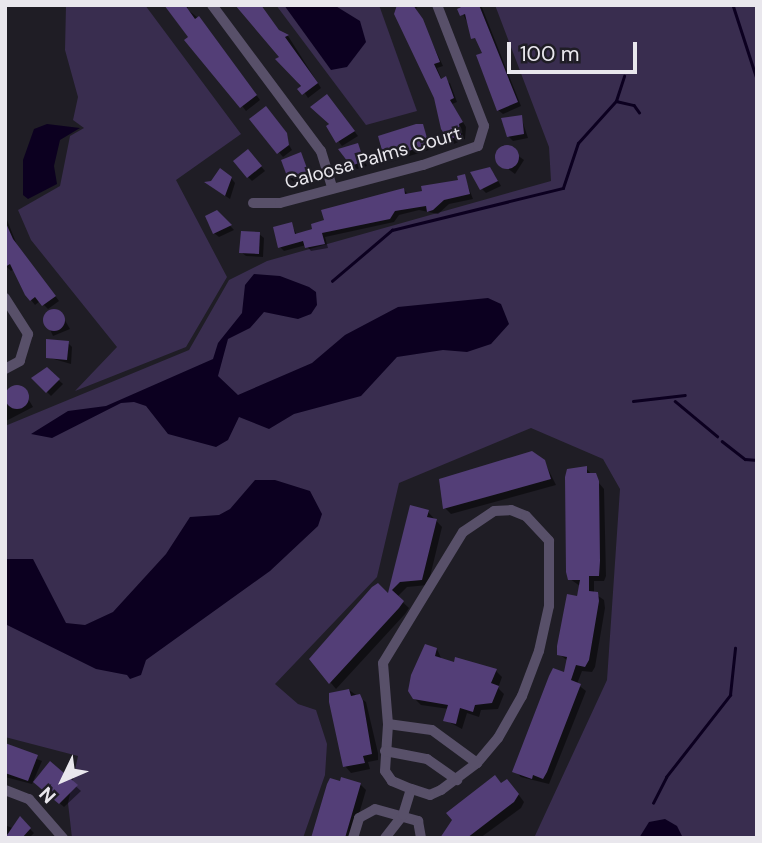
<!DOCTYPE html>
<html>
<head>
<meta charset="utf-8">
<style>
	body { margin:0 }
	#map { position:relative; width:762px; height:843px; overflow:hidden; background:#1f1d25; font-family:"DM Sans",sans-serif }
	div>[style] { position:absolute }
	.green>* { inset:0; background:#392d4f }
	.water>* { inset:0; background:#0c0020 }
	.shadow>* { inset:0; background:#0007 }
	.stream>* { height:2.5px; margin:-1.25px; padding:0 1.25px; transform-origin:1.25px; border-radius:1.25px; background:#0c0020 }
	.building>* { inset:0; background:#533e77 }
	.round { border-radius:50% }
	.minor>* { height:10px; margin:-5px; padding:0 5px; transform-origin:5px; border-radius:5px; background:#585069 }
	span { translate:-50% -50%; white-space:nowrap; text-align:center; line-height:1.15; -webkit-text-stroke:5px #1f1d25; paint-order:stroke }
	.street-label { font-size:19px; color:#e9e7ed }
	.frame { position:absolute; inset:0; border:7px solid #e9e7ed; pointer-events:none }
	.north { position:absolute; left:28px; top:745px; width:70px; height:70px; -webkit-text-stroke:5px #1f1d25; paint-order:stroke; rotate:226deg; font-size:19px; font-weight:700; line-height:28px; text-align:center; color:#e9e7ed }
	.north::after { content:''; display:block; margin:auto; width:24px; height:32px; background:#e9e7ed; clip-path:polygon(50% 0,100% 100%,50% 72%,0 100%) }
	.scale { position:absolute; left:507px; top:42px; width:130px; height:32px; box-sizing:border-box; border:4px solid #e9e7ed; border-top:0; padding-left:9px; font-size:21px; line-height:24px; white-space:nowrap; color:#e9e7ed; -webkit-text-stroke:5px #1f1d25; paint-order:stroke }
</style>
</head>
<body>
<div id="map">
	<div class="green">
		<div style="clip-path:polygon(66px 5px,145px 5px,241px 134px,176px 180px,227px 277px,186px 347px,75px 391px,117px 347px,31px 240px,18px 210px,60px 186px,70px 136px,84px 128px,73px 120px,78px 97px,65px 50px)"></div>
		<div style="clip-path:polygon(276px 5px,379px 5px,417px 111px,366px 125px)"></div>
		<div style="clip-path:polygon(495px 5px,757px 5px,757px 838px,534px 838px,607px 680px,620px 489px,603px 459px,531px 428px,399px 483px,377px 577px,275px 684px,298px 704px,316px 710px,327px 744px,325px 775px,303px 838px,72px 838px,68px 803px,78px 756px,5px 737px,5px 426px,189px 350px,229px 280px,267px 261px,551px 181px,549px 147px)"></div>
	</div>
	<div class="water">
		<div style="clip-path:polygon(284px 5px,334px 5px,360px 21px,366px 42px,347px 67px,331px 70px)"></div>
		<div style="clip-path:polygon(47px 124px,80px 128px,60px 140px,54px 166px,57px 184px,28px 199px,23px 195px,23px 160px,34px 129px)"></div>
		<div style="clip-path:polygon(254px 274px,280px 276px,309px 287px,316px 292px,317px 305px,311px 314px,298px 319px,264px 312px,250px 328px,228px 339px,218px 376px,238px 395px,312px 363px,345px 335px,398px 307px,488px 298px,501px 304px,509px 324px,491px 344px,467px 352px,443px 350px,397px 357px,361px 396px,294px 414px,269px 429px,239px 417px,228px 440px,216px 447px,168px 434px,146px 406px,134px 402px,121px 403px,52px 438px,31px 434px,68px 411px,106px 406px,213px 359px,218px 343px,242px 313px,245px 285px)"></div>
		<div style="clip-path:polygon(255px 480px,275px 480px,310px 491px,322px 514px,318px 526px,270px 571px,146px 660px,141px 675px,130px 679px,127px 675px,96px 669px,5px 624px,5px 559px,33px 559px,66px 623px,85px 625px,113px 612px,166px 554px,190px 517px,219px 515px,230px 509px)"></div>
		<div style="clip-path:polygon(665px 819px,677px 826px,683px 838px,639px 838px,649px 822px)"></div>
	</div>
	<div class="shadow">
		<div style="clip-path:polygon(164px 5px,189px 5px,187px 9px,203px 22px,260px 100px,246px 111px)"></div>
		<div style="clip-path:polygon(238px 5px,288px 36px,321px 88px,308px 98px,281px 57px)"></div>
		<div style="clip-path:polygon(397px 5px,419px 5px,416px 9px,443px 66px,437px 68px,442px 80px,450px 83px,457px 102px,452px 104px,466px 127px,465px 139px,454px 144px,449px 139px,435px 97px,396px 14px)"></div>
		<div style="clip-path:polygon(458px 5px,481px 5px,521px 106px,503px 114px,498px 110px,484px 54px)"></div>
		<div style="clip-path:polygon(5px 7px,7px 93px,5px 98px)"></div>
		<div style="clip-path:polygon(331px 101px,358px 136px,342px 146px,328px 127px)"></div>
		<div style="clip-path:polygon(270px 113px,292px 150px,283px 157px,252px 120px)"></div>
		<div style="clip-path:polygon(521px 117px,528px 138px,513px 141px,508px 136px)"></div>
		<div style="clip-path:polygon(422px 126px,432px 149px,390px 162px,385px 157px)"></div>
		<div style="clip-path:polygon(357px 145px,367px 166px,357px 169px,352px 165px)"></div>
		<div style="clip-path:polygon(503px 145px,524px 160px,515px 174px,495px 159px)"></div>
		<div style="clip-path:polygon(300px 155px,311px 175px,294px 182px,289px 178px)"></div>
		<div style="clip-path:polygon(252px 156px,265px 171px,252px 181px,248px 177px)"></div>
		<div style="clip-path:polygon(494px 174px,501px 186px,486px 193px,482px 189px)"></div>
		<div style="clip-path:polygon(464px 176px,473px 199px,449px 204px,438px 214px,419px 210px,399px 215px,394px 222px,325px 237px,328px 248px,311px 251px,306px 245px,284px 251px,280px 247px,291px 224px,297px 235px,404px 190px,409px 195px,460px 181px)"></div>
		<div style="clip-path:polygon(231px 178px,235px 183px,230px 199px,211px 186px)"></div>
		<div style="clip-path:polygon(217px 212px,234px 230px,219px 237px,214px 233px)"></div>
		<div style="clip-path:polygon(5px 215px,17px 245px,59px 301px,48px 309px,40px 301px,35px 305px,31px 300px,15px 268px,11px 271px,5px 265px)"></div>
		<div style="clip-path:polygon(259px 234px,264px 238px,263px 257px,246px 256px,241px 252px)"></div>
		<div style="clip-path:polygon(59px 310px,70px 329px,53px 336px,44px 316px)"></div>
		<div style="clip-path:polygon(68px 343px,72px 347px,71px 364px,47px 357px)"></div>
		<div style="clip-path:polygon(47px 370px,63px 384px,51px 396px,33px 378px)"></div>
		<div style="clip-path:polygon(20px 385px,33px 407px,6px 421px,5px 427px,5px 392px)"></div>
		<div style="clip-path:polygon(544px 461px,556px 485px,451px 514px,445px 508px)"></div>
		<div style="clip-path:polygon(586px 468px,604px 489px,606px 576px,604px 581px,594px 581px,594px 593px,604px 600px,605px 608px,595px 667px,592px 672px,582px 671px,577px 684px,586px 691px,549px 784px,521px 777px,515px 771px,566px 675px,568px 661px,559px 654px,580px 586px,570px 579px)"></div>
		<div style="clip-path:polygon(411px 507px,428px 512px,442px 527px,428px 585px,407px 587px,397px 597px,409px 608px,405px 614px,336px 689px,311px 659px,389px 596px)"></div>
		<div style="clip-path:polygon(437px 649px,442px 660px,496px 671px,502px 677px,498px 688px,504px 694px,498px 709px,481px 710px,479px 717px,467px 713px,462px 729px,445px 720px,449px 709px,421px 705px,414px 698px)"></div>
		<div style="clip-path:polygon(349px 690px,366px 702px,378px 753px,378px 760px,368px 762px,370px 769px,351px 773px,345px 766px)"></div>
		<div style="clip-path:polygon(5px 747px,42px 761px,32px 784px,5px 777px)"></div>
		<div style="clip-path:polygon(50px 763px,81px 791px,64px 807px,40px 786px)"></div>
		<div style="clip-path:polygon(360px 784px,366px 790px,352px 838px,313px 838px)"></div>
		<div style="clip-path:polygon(502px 785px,513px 787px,524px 802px,521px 808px,480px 838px,442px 838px)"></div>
		<div style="clip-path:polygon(20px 819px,34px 833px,29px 838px,5px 838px,5px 825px,12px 828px)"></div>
	</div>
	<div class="stream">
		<div style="left:733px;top:5px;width:78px;rotate:72deg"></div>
		<div style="left:616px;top:101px;width:18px;rotate:13deg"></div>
		<div style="left:634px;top:105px;width:9px;rotate:54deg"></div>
		<div style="left:332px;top:281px;width:79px;rotate:-40.4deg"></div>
		<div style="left:392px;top:230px;width:176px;rotate:-13.8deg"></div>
		<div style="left:563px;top:188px;width:47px;rotate:-71.6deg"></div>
		<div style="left:578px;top:143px;width:57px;rotate:-47.9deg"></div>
		<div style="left:616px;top:101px;width:26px;rotate:-72deg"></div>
		<div style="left:633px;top:401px;width:52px;rotate:-6.6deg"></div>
		<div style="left:675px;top:401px;width:55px;rotate:39.8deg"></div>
		<div style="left:722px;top:441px;width:29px;rotate:38deg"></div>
		<div style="left:745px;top:459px;width:12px;rotate:5deg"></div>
		<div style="left:653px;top:803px;width:29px;rotate:-63deg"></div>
		<div style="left:666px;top:777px;width:104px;rotate:-52deg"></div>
		<div style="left:730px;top:695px;width:47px;rotate:-83.9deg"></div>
	</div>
	<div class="building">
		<div style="clip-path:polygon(164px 5px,185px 5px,195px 19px,199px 16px,257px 95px,240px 108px,184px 40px,188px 37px)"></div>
		<div style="clip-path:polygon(235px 5px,261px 5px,279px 30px,289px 35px,285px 37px,318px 83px,302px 95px,297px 89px,301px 86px,275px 59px,279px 57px)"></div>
		<div style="clip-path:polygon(397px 5px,413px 5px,423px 19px,440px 62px,434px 64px,441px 79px,446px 76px,454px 98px,450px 100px,463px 122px,459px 124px,461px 135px,448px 140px,441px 129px,434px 98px,394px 14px)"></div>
		<div style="clip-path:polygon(465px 5px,479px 5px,518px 102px,497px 111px,476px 55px,482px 53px,475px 38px,471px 39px,465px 14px,460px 16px,457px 9px)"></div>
		<div style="clip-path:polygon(327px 94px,355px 131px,336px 143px,326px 126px,329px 124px,310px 107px)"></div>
		<div style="clip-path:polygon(266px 106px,287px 133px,289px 145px,277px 154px,249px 119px)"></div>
		<div style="clip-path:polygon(522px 115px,524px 134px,507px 137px,501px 118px)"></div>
		<div style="clip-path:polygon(416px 124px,423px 124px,429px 145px,384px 158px,378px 136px)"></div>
		<div style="clip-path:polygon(358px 143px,364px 161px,351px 166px,338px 149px)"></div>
		<div class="round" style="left:495px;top:145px;width:24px;height:24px"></div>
		<div style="clip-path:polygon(248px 149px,262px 166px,247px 178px,233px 161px)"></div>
		<div style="clip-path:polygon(301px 152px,308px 171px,288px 179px,281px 160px)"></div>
		<div style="clip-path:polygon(490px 167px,498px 181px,480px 190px,470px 172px)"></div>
		<div style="clip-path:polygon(220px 168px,232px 177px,225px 196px,204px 182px,211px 181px)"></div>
		<div style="clip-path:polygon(465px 174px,470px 194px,444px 200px,433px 210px,427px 212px,426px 206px,395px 211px,390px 219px,322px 233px,325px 244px,305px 248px,303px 241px,278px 248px,273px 227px,292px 222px,295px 234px,312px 229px,311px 224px,324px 220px,321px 210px,404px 188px,405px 194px,422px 191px,421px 186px,458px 180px,457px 176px)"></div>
		<div style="clip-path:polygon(217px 210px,232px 225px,213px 234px,205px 216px)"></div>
		<div style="clip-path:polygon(5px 221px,13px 239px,56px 296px,42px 306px,35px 297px,30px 301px,25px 295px,10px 264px,5px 267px)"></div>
		<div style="clip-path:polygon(241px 231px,260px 232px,259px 254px,239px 253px)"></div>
		<div class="round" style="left:43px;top:309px;width:22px;height:22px"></div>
		<div style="clip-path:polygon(46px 339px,69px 341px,67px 360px,46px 358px)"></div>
		<div style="clip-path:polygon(47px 367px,60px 379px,46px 393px,31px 378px)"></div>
		<div class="round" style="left:5px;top:385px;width:24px;height:24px"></div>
		<div style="clip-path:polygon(532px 451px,545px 460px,551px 479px,443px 509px,439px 479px)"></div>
		<div style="clip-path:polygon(587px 466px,587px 473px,596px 473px,599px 481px,600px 561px,599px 576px,589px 576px,589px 591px,598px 592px,599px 601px,589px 660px,585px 667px,576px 665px,571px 680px,581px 684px,547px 772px,543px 779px,533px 775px,532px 779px,512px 772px,549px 676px,553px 668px,564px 672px,567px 657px,557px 655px,557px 646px,567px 594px,577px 596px,580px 580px,568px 580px,566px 572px,565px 477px,567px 469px)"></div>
		<div style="clip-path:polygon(410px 505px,429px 510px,427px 517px,437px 519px,422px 580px,400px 582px,392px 590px,404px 601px,399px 608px,329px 684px,309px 659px,372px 587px,378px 583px,388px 593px)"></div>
		<div style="clip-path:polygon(425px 644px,437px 648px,435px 656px,454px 662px,455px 657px,497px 669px,491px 683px,499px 686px,492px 703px,475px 705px,473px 712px,460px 708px,456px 724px,443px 721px,448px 705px,413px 699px,408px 691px,411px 675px)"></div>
		<div style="clip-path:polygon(349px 689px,351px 696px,360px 694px,363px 701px,372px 754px,363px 756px,365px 763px,343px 767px,329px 702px,329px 693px)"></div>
		<div style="clip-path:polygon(5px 743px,38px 755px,28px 781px,5px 773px)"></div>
		<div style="clip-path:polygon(50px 761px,78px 785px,59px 804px,33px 782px)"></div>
		<div style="clip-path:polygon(495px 775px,501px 783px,507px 779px,519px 794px,514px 802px,467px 838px,440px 838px,452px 820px,446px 813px)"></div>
		<div style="clip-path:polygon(341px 777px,361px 783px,345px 838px,311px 838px,327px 784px,330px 778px,340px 781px)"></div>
		<div style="clip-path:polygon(20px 816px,31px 828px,22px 838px,5px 838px)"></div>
	</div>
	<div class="minor">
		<div style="left:212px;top:5px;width:182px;rotate:53.3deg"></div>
		<div style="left:321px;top:151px;width:39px;rotate:73deg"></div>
		<div style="left:253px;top:203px;width:27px"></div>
		<div style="left:280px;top:203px;width:148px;rotate:-14.9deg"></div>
		<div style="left:423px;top:165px;width:58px;rotate:-19.1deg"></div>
		<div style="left:478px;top:146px;width:21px;rotate:-73deg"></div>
		<div style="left:484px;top:126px;width:130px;rotate:-111.2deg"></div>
		<div style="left:5px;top:298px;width:43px;rotate:57.4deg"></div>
		<div style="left:28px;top:334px;width:28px;rotate:107deg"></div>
		<div style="left:20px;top:361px;width:17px;rotate:152deg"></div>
		<div style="left:511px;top:510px;width:16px;rotate:22deg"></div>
		<div style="left:526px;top:516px;width:34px;rotate:47deg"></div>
		<div style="left:549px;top:541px;width:65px;rotate:90deg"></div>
		<div style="left:549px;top:606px;width:46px;rotate:102.5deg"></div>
		<div style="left:539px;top:651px;width:48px;rotate:110.7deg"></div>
		<div style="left:522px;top:696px;width:48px;rotate:119.7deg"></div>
		<div style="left:498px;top:738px;width:33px;rotate:130deg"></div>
		<div style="left:477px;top:763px;width:45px;rotate:143.1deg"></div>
		<div style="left:441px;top:790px;width:12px;rotate:156deg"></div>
		<div style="left:430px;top:795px;width:20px;rotate:-162deg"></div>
		<div style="left:411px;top:789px;width:21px;rotate:-157deg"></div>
		<div style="left:392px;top:781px;width:12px;rotate:-125deg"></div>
		<div style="left:385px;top:771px;width:47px;rotate:-86.3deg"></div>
		<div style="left:388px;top:724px;width:61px;rotate:-94.7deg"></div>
		<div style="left:383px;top:663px;width:153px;rotate:-58.6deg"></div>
		<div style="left:463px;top:532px;width:37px;rotate:-34deg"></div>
		<div style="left:494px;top:511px;width:17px;rotate:-3deg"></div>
		<div style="left:388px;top:724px;width:44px;rotate:7.8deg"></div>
		<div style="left:432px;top:730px;width:56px;rotate:36.3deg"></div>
		<div style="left:385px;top:751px;width:43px;rotate:10.8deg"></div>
		<div style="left:427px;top:759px;width:37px;rotate:35deg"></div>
		<div style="left:5px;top:790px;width:26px;rotate:21deg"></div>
		<div style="left:29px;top:799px;width:52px;rotate:48.9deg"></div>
		<div style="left:353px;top:838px;width:21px;rotate:-73deg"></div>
		<div style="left:359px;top:818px;width:18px;rotate:-29deg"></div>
		<div style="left:375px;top:809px;width:45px;rotate:15.6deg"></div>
		<div style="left:418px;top:821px;width:17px;rotate:80deg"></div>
		<div style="left:385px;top:838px;width:29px;rotate:-52deg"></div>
		<div style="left:403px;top:815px;width:27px;rotate:-73deg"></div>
	</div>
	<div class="street-label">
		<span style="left:373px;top:158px;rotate:-16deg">Caloosa Palms Court</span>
	</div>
	<div class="frame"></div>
	<div class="north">N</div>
	<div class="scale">100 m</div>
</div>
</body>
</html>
